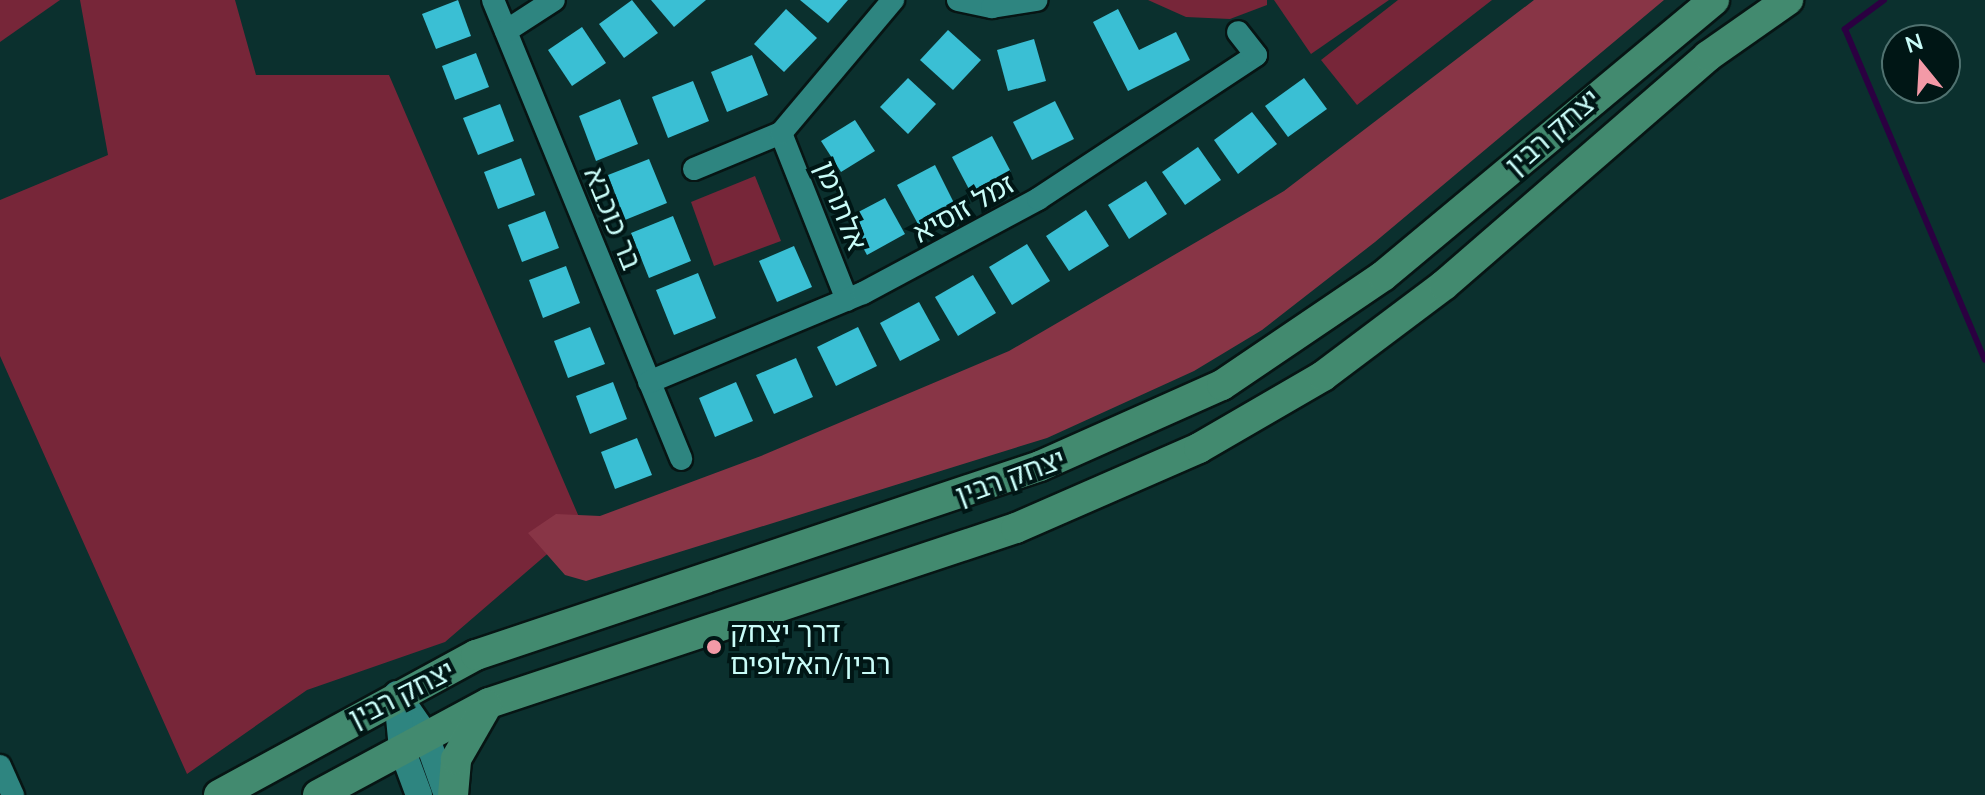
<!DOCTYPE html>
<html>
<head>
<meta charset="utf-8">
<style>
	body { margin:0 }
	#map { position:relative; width:1985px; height:795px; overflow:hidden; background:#0b302e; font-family:Lato,"Noto Sans Hebrew",sans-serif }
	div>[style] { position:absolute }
	.green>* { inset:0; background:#772639 }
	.forest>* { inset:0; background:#883546 }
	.stream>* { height:6px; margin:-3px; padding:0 3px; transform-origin:3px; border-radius:3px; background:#2b0041 }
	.building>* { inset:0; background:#3abfd4 }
	.roads { filter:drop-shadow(2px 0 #071514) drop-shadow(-2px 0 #071514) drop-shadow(0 2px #071514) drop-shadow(0 -2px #071514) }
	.minor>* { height:22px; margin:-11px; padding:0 11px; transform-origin:11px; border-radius:11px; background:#2e8580 }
	.tertiary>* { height:26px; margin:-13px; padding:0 13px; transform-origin:13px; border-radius:13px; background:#2e8580 }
	.secondary>* { height:30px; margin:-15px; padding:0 15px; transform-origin:15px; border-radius:15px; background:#428a6f }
	.dots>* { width:22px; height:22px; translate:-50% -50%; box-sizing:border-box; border:4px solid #001615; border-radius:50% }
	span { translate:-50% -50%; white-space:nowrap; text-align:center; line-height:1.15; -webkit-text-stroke:8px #001615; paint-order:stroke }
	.street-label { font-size:28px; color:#c9fcf8 }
	.poi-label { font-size:28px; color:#c9fcf8 }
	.left { translate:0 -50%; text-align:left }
	.north { position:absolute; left:1881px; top:24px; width:80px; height:80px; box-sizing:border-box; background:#001615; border:2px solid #507270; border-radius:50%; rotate:342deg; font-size:22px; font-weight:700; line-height:32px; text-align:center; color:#c9fcf8 }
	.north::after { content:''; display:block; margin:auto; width:28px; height:36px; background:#f39aa7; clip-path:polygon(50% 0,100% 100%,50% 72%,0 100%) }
</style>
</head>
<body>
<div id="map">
	<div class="green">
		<div style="clip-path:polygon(0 0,60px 0,0 42px)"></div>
		<div style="clip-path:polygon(80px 0,235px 0,256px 75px,389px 75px,582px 524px,445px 642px,307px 690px,187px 774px,0 356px,0 200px,108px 155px)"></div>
		<div style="clip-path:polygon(1148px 0,1267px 0,1267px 5px,1230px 19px,1186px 17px)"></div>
		<div style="clip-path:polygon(1274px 0,1389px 0,1311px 54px)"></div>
		<div style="clip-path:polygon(1398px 0,1492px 0,1357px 105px,1321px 60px)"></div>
		<div style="clip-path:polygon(755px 176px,781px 241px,714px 266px,691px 202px)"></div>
	</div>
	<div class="forest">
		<div style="clip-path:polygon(1534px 0,1664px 0,1375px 242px,1262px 330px,1194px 371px,1047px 438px,586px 581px,565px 575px,528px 533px,556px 514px,600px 516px,761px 456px,1009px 351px,1284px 191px)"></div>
	</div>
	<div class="stream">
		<div style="left:1884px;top:0;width:49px;rotate:143.4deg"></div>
		<div style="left:1845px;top:29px;width:359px;rotate:67.1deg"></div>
	</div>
	<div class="building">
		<div style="clip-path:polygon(458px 0,471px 36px,436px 49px,422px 14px)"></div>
		<div style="clip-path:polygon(632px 0,658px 33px,624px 58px,599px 24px)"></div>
		<div style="clip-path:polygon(651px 0,706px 0,674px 27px)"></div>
		<div style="clip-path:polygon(800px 0,848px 0,828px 23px)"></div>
		<div style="clip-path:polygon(786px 9px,817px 38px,784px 72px,754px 44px)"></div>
		<div style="clip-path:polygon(1118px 9px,1139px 50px,1176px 32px,1190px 60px,1128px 91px,1093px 22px)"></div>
		<div style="clip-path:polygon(582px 27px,606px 63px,572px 86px,548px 50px)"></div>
		<div style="clip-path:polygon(948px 30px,981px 60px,953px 90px,920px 60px)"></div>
		<div style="clip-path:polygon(1034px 39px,1046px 81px,1008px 91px,997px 50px)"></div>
		<div style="clip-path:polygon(476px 53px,489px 87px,455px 100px,442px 66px)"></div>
		<div style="clip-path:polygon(752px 55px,768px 95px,727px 112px,711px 72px)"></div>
		<div style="clip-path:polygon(908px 78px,936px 104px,908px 134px,880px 107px)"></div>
		<div style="clip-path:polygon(1304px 78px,1327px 109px,1288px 137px,1265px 106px)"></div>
		<div style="clip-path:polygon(693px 81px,709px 121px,668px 138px,652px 97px)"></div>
		<div style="clip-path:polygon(620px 99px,638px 144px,596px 161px,579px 116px)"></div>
		<div style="clip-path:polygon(1055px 101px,1074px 139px,1032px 160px,1013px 122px)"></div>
		<div style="clip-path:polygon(500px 104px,514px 141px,478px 155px,463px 118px)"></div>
		<div style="clip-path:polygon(1252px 112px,1277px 144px,1238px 174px,1214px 140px)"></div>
		<div style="clip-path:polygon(855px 120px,875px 151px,841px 172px,821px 141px)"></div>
		<div style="clip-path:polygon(992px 136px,1011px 172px,971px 193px,952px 157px)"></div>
		<div style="clip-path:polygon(1198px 147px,1221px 180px,1185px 205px,1162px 172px)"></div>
		<div style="clip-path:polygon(521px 158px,535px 195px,498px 209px,484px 172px)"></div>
		<div style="clip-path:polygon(649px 159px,667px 203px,625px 220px,608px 175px)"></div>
		<div style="clip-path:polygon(935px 165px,956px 207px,919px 226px,897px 185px)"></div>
		<div style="clip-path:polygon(1146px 181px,1167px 214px,1129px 239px,1108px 205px)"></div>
		<div style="clip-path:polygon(885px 198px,905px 234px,867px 255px,847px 218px)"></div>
		<div style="clip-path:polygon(1086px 210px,1109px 246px,1069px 271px,1046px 236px)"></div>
		<div style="clip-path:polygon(545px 211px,559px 248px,522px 262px,508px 225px)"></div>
		<div style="clip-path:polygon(673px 216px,691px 261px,649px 278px,631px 233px)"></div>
		<div style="clip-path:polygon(1027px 244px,1050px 281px,1012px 305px,989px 267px)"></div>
		<div style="clip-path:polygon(794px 246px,812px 287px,777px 302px,759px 261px)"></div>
		<div style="clip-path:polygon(566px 266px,580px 303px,543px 318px,529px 280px)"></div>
		<div style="clip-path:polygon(698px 273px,716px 318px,674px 335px,656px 290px)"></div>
		<div style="clip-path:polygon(973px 275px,996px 313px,958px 336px,935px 297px)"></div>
		<div style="clip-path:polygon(919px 302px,940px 340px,900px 361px,880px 323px)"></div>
		<div style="clip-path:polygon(590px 327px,605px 364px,568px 378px,554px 341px)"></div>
		<div style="clip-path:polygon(858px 327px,877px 366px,836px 386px,817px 347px)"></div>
		<div style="clip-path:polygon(796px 358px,813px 397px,774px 414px,756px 375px)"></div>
		<div style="clip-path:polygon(613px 382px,627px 419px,590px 434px,576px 396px)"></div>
		<div style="clip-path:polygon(736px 382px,753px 421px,715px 437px,699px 398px)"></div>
		<div style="clip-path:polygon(637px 438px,652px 475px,615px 489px,601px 452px)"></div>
	</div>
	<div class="roads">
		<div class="minor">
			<div style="left:493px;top:0;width:496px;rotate:67.7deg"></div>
			<div style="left:958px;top:0;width:35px;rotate:12deg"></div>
			<div style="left:992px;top:7px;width:45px;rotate:-9deg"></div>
			<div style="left:506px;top:31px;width:57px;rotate:-32.9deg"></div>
			<div style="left:694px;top:169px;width:94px;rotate:-22.5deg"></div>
			<div style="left:847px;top:300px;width:180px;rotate:-111.6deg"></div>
			<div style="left:781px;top:133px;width:174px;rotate:-49.9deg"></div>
			<div style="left:649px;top:382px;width:232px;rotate:-22.6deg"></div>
			<div style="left:863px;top:293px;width:199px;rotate:-28.2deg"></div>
			<div style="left:1038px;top:199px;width:261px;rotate:-33.4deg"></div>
			<div style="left:1256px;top:55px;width:29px;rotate:-128deg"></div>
			<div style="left:0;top:766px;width:32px;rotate:66deg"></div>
		</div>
		<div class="tertiary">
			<div style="left:397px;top:694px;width:51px;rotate:55.4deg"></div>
			<div style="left:426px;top:736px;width:63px;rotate:70.4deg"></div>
			<div style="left:397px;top:697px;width:52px;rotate:84.5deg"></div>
			<div style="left:402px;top:749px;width:49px;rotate:69.7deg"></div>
		</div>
		<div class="secondary">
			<div style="left:219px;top:795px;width:293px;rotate:-28.6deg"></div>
			<div style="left:476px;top:655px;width:595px;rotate:-18.53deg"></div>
			<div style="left:1040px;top:466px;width:199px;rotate:-24deg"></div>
			<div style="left:1222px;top:385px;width:194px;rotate:-34.1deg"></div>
			<div style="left:1383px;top:276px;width:431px;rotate:-39.8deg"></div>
			<div style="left:318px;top:795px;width:194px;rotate:-28.3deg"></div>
			<div style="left:489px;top:703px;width:555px;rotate:-18.37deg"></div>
			<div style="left:1016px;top:528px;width:200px;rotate:-23.6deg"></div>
			<div style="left:1199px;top:448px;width:143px;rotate:-30.1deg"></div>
			<div style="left:1323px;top:376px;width:151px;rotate:-36.9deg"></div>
			<div style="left:1444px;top:285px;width:349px;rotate:-40.9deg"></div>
			<div style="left:1708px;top:56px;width:98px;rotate:-35deg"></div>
			<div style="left:453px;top:795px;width:36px;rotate:-85deg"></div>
			<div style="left:456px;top:759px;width:62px;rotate:-60.1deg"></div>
		</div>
	</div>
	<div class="dots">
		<div style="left:714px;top:647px;background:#f39aa7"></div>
	</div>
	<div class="street-label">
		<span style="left:1552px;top:131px;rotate:-41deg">יצחק רבין</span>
		<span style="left:842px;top:205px;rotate:68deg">אלתרמן</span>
		<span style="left:963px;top:207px;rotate:-29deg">זמל זוסיא</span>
		<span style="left:614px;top:218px;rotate:68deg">בר כוכבא</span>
		<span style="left:1010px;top:476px;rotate:-20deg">יצחק רבין</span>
		<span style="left:401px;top:693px;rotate:-27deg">יצחק רבין</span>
	</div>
	<div class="poi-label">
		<span class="left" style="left:730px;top:647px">דרך יצחק<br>רבין/האלופים</span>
	</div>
	<div class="north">N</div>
</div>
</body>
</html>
